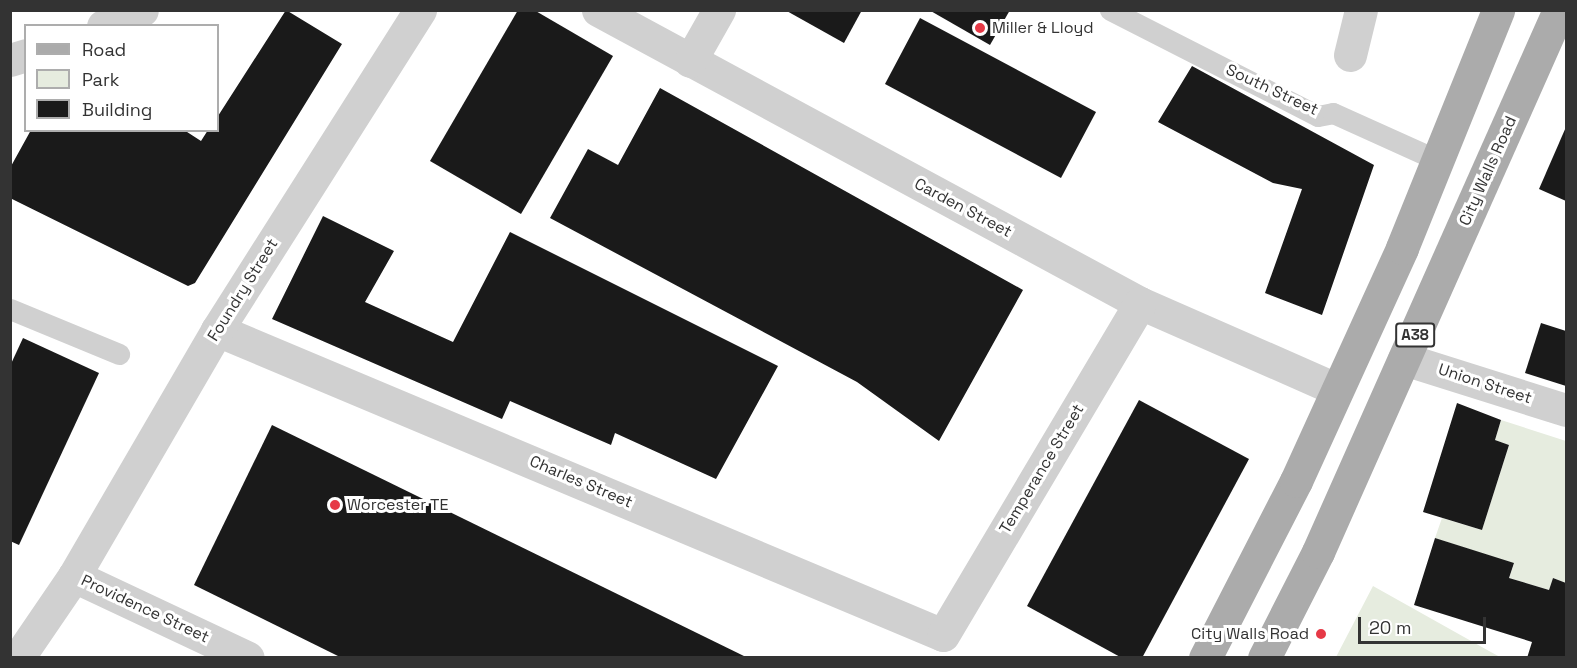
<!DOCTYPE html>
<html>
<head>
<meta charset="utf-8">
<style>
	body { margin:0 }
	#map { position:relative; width:1577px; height:668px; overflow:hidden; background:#fff; font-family:"Space Grotesk",sans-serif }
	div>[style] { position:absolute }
	.green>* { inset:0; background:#e6ecdf }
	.building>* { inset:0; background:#1a1a1a }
	.lane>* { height:21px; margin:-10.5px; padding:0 10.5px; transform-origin:10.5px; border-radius:10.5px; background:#d0d0d0 }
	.street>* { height:33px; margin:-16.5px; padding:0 16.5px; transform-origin:16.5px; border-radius:16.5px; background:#d0d0d0 }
	.primary>* { height:33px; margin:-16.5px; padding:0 16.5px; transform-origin:16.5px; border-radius:16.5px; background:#ababab }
	.dots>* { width:16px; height:16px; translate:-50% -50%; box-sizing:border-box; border:3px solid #fff; border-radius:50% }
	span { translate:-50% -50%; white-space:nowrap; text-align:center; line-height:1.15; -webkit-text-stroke:6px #fff; paint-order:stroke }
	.shield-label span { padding:2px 4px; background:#fff; border:2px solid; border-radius:4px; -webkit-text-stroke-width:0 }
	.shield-label { font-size:15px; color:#333; font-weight:700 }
	.poi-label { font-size:16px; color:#333 }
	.left { translate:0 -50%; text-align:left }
	.right { translate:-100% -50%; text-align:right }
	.street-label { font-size:16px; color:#333 }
	.frame { position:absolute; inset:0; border:12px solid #333; pointer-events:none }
	.legend { position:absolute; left:24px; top:24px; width:195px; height:108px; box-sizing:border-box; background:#fff; border:2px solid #adadad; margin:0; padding:8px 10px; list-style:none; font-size:18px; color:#333 }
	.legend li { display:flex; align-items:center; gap:12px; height:30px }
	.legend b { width:30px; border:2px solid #adadad }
	.scale { position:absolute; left:1358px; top:617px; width:128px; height:27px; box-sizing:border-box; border:3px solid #333; border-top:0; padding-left:8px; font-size:18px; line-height:21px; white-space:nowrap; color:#333; -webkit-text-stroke:4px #fff; paint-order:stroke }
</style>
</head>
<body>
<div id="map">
	<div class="green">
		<div style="clip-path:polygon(1501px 420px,1566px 441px,1566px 583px,1553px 578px,1549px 590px,1509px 578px,1514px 564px,1435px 538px,1442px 518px,1482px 530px,1509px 445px,1495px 440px)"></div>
		<div style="clip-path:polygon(1373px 586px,1489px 651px,1500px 657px,1336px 657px)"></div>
	</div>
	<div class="building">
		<div style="clip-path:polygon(286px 10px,342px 44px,195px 283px,188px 286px,10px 198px,10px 168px,31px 130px,184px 130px,201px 141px,208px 130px,218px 130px,218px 116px)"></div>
		<div style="clip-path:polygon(518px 10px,534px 10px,613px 56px,521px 214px,430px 161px)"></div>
		<div style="clip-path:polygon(785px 10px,862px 10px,844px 43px)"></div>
		<div style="clip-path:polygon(929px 10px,1010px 10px,990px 45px)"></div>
		<div style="clip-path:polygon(920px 18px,1096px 112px,1061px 178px,885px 84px)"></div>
		<div style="clip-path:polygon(1192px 66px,1374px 165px,1322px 315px,1265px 293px,1302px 189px,1273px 183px,1158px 122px)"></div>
		<div style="clip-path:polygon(660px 88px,1023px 290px,939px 441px,857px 382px,550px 218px,588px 149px,618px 165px)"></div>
		<div style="clip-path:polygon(1566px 127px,1566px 201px,1539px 189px)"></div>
		<div style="clip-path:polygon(323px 216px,394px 251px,365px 302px,453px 342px,510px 232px,778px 366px,716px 479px,615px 433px,611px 445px,510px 401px,502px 419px,272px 319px)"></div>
		<div style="clip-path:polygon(1541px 323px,1566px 331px,1566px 386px,1525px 373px)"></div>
		<div style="clip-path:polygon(23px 338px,99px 373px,19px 545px,10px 541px,10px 366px)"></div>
		<div style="clip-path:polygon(1139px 400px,1249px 459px,1142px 658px,1122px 658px,1027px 606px)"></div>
		<div style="clip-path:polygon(1457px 403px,1501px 420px,1495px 440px,1509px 445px,1482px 530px,1423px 512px)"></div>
		<div style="clip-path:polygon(272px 425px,748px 658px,342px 658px,194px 585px)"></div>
		<div style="clip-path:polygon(1435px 538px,1514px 563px,1509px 578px,1549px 590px,1553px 578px,1566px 583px,1566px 658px,1527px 658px,1532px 642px,1414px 605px)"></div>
	</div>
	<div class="lane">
		<div style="left:1110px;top:10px;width:233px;rotate:27deg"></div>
		<div style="left:1318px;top:116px;width:15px;rotate:-11deg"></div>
		<div style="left:1333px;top:113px;width:114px;rotate:24.3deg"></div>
		<div style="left:10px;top:309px;width:118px;rotate:22.4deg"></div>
	</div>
	<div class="street">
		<div style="left:598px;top:10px;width:616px;rotate:28.4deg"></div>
		<div style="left:1140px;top:303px;width:214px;rotate:23.7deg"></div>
		<div style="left:103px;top:26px;width:42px;rotate:-22.3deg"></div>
		<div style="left:1350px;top:55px;width:46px;rotate:-76.3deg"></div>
		<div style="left:10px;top:60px;width:17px;rotate:-17deg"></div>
		<div style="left:690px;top:61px;width:59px;rotate:-60.4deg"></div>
		<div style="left:217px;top:330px;width:787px;rotate:22.79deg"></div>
		<div style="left:943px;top:635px;width:386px;rotate:-59.3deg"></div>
		<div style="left:1404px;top:359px;width:170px;rotate:17.5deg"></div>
		<div style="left:74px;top:576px;width:192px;rotate:25.2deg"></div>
		<div style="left:18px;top:658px;width:99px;rotate:-55.7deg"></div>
		<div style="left:74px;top:576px;width:285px;rotate:-59.8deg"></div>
		<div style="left:217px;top:330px;width:379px;rotate:-57.6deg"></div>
	</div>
	<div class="primary">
		<div style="left:1205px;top:658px;width:199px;rotate:-62.8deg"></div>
		<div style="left:1296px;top:481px;width:256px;rotate:-65.5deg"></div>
		<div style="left:1402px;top:248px;width:257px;rotate:-68deg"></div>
		<div style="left:1264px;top:658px;width:119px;rotate:-63deg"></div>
		<div style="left:1318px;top:552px;width:593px;rotate:-66.03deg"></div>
	</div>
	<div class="dots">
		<div style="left:980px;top:28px;background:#e63946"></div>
		<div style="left:335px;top:505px;background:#e63946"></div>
		<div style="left:1321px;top:634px;background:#e63946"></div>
	</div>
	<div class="shield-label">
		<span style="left:1415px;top:335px">A38</span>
	</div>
	<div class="poi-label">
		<span class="left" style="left:992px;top:28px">Miller &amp; Lloyd</span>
		<span class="left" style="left:347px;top:505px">Worcester TE</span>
		<span class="right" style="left:1309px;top:634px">City Walls Road</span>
	</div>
	<div class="street-label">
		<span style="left:1272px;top:90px;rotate:25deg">South Street</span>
		<span style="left:1488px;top:171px;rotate:-66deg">City Walls Road</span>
		<span style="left:963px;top:208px;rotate:28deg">Carden Street</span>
		<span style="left:243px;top:290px;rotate:-58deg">Foundry Street</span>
		<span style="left:1485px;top:384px;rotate:18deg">Union Street</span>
		<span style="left:1042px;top:469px;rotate:-59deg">Temperance Street</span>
		<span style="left:581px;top:482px;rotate:23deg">Charles Street</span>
		<span style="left:145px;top:609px;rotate:25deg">Providence Street</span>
	</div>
	<div class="frame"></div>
	<ul class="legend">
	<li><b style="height:8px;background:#ababab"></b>Road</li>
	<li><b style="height:16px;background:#e6ecdf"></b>Park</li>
	<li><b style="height:16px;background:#1a1a1a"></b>Building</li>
	</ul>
	<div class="scale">20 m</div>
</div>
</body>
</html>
